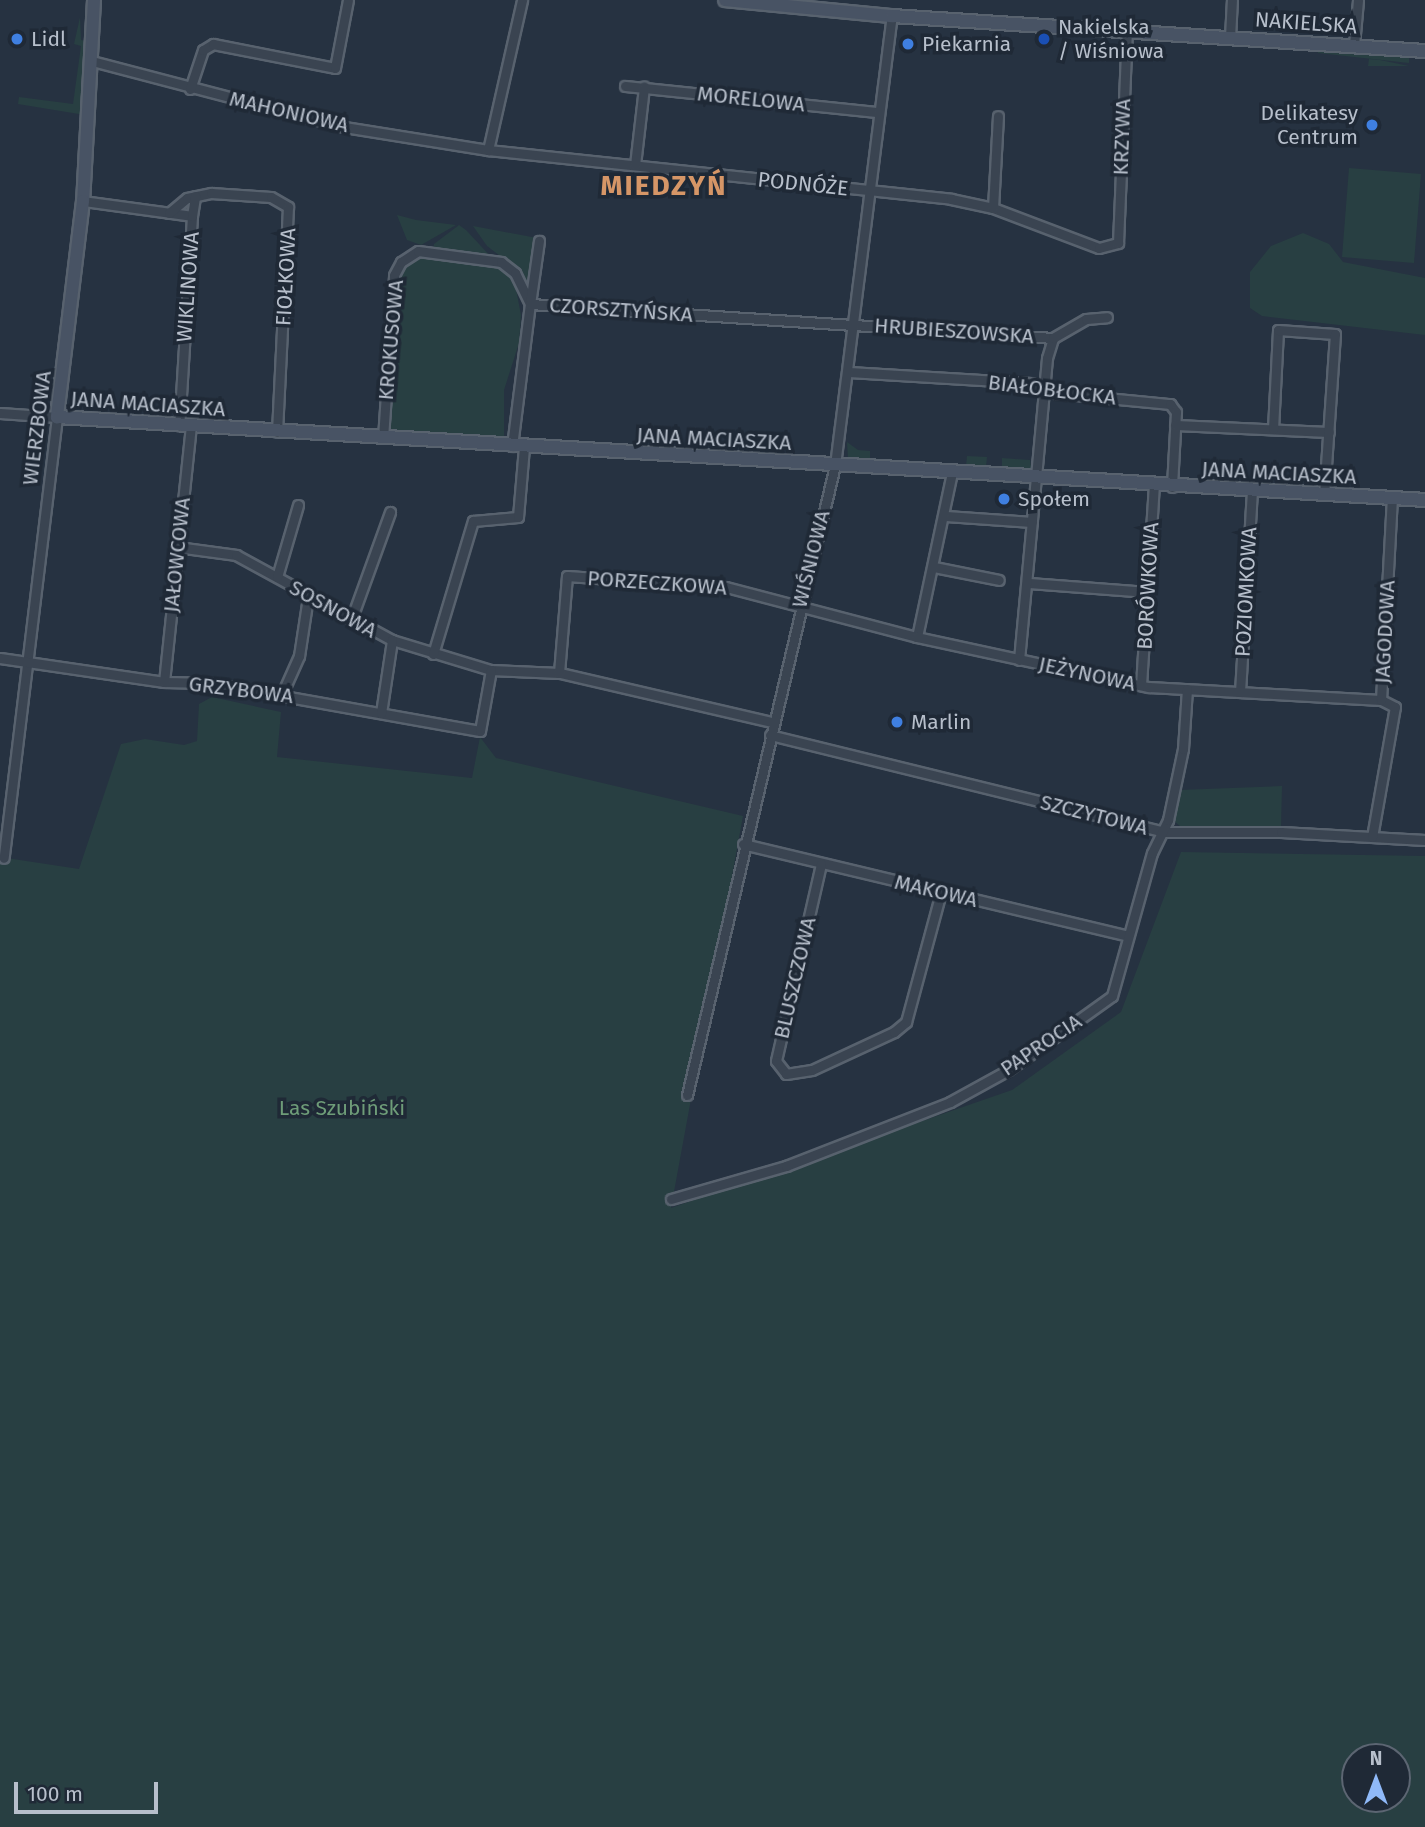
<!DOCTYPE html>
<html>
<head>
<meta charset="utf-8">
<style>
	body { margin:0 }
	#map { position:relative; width:1425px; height:1827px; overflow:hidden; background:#263241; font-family:"Fira Sans",sans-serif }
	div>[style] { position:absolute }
	.green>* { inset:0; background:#283f42 }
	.roads { filter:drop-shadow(2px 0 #58626e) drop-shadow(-2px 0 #58626e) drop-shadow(0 2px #58626e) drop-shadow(0 -2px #58626e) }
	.street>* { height:9px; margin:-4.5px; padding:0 4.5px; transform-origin:4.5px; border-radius:4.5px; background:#3a4451 }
	.secondary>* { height:12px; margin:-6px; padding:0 6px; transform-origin:6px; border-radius:6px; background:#485364 }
	.dots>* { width:19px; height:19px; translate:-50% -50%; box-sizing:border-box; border:4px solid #1f2936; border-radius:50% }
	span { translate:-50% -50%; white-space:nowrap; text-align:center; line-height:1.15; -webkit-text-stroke:7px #1f2936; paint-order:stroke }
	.street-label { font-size:21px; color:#b7bfcb }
	.poi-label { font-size:21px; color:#b7bfcb }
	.left { translate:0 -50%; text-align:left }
	.right { translate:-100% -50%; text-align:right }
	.park-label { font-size:21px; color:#6e9c78 }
	.district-label { font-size:28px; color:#d69667; font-weight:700; letter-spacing:2px }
	.north { position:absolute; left:1341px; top:1743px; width:70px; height:70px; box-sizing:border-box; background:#1f2936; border:2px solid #5c6572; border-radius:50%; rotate:0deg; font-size:19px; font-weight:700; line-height:28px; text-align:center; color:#b7bfcb }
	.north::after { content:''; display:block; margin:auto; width:24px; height:32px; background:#8fb9f8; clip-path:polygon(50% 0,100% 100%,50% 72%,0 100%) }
	.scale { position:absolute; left:14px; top:1782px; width:144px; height:32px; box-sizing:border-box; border:4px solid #b7bfcb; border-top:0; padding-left:9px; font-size:21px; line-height:24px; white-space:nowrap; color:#b7bfcb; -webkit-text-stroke:5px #1f2936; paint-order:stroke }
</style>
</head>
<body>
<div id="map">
	<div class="green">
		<div style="clip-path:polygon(80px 17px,81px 40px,87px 41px,85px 115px,18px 104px,19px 97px,73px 104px,81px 46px,74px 44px)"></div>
		<div style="clip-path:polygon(1317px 48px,1409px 58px,1409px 63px,1318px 53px)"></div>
		<div style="clip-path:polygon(1369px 59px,1380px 60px,1409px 66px,1368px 66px)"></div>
		<div style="clip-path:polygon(1349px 168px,1421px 174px,1414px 263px,1342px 257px)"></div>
		<div style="clip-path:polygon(397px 215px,416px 220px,456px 225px,421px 245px,407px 240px)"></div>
		<div style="clip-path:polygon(459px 225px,466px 230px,493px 259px,433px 250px,434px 244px)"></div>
		<div style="clip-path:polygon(473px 226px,537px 238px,530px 295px,516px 268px,487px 246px)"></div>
		<div style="clip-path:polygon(1303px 233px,1329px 244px,1343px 262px,1425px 278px,1425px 335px,1262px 316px,1250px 308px,1250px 272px,1271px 246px)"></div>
		<div style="clip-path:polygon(412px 255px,497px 264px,513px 273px,521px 315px,519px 343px,504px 390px,504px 437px,390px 430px,399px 277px)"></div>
		<div style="clip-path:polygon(847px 442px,858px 450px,870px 451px,870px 461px,848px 458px)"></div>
		<div style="clip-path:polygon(967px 456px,987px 457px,986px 467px,966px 466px)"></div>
		<div style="clip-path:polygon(1002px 458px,1030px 460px,1031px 467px,1029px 471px,1002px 469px)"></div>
		<div style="clip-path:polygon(evenodd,212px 697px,281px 712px,277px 757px,472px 778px,480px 737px,496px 758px,743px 816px,671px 1208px,1012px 1090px,1121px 1012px,1181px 852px,1425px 856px,1425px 1827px,0 1827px,0 857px,79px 869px,121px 744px,145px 739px,184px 745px,197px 741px,199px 704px,212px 697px,1355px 1757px,1397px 1757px,1397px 1799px,1355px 1799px,1355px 1757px)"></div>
		<div style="clip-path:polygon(1282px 786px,1281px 827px,1180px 826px,1173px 820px,1179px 790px)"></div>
	</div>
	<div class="roads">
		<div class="street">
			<div style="left:1230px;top:37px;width:37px;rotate:-87deg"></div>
			<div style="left:1354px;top:45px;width:45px;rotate:-84.9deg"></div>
			<div style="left:92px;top:61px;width:260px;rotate:14.7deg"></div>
			<div style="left:344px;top:127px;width:146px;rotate:9.1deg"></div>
			<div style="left:488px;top:150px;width:466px;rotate:6deg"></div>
			<div style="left:951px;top:199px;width:43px;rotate:12.1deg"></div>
			<div style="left:993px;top:208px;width:113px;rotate:20.7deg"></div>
			<div style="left:1099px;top:248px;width:20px;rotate:-15deg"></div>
			<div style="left:1118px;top:243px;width:212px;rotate:-87.6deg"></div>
			<div style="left:625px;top:86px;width:253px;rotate:5.9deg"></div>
			<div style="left:190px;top:89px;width:41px;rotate:-71.6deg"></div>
			<div style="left:203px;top:50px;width:12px;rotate:-31deg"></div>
			<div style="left:213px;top:44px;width:124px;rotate:11.1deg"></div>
			<div style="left:335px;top:68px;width:69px;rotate:-79.2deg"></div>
			<div style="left:488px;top:150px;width:154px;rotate:-77.2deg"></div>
			<div style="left:635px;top:165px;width:79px;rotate:-83.4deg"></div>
			<div style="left:83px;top:201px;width:110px;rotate:7.8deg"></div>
			<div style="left:192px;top:216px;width:210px;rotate:93.5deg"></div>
			<div style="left:993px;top:208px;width:92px;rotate:-86.9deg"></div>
			<div style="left:169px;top:213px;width:23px;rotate:-40deg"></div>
			<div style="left:187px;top:198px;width:25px;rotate:-12deg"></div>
			<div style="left:211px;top:193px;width:60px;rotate:3.8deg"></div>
			<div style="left:271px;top:197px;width:20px;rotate:30deg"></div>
			<div style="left:288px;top:207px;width:225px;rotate:92.8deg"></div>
			<div style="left:192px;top:216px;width:20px;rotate:-81deg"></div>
			<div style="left:849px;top:372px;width:182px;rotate:3.5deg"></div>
			<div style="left:1031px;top:383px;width:26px;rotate:23deg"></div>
			<div style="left:1055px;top:393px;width:116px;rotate:5.5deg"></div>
			<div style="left:1170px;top:404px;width:10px;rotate:53deg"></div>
			<div style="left:1176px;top:412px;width:75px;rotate:93.1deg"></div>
			<div style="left:0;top:413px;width:57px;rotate:4deg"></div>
			<div style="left:57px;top:417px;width:444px;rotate:96.9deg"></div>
			<div style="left:1175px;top:425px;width:154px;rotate:2.6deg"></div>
			<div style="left:1273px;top:429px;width:99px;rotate:-87.1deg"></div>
			<div style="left:1278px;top:330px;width:57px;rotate:4deg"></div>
			<div style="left:1335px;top:334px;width:160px;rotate:93.9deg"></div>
			<div style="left:383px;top:438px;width:163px;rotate:-86.1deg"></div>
			<div style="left:394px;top:275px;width:15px;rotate:-62deg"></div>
			<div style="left:401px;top:262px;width:20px;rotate:-33deg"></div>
			<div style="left:418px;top:251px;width:84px;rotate:7.5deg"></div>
			<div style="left:501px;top:262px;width:18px;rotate:38deg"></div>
			<div style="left:515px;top:273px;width:34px;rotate:64deg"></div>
			<div style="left:530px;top:304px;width:64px;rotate:-81.9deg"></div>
			<div style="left:512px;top:446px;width:143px;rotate:-82.8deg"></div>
			<div style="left:530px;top:304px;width:524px;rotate:3.72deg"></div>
			<div style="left:946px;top:516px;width:86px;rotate:4deg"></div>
			<div style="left:177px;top:547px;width:60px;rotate:7.7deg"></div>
			<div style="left:236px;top:555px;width:178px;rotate:28.6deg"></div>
			<div style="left:392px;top:640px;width:103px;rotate:16.9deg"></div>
			<div style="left:491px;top:670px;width:68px;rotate:2.5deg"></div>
			<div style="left:934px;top:567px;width:66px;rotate:11.3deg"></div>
			<div style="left:277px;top:577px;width:75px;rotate:-73.7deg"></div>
			<div style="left:1029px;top:583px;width:119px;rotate:4.3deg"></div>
			<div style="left:351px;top:620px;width:115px;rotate:-70.1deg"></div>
			<div style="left:917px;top:637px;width:168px;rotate:-78deg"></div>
			<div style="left:433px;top:654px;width:139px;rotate:-73.3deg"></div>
			<div style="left:473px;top:521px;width:45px;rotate:-5.1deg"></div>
			<div style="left:518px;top:517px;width:70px;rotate:-85.1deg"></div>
			<div style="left:0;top:658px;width:166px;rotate:8.3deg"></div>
			<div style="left:164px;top:682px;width:46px;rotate:1.2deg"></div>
			<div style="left:210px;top:683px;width:274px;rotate:10.1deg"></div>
			<div style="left:480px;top:731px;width:62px;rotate:-79.8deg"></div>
			<div style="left:1019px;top:660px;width:303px;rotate:-84.7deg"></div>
			<div style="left:1047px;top:358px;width:21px;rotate:-73deg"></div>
			<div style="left:1053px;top:338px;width:38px;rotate:-30deg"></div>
			<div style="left:1086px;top:319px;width:21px;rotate:-5deg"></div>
			<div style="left:164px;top:682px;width:256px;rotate:-84deg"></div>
			<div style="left:1141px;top:685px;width:199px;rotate:-86.3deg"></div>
			<div style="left:1240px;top:692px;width:201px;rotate:-86.6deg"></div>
			<div style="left:282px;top:694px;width:42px;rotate:-65.9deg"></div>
			<div style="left:299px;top:656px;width:60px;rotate:-81.3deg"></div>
			<div style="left:381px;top:713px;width:74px;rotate:-81.4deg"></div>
			<div style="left:772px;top:722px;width:219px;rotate:-167deg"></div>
			<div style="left:559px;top:673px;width:97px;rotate:-85.3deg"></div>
			<div style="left:567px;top:576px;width:159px;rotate:4deg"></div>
			<div style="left:726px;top:587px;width:197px;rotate:14.7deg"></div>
			<div style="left:917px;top:637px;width:237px;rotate:12.2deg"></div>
			<div style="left:1149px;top:687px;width:232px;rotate:3.2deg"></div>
			<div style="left:770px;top:735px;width:406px;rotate:13.8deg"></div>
			<div style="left:1164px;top:832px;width:117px"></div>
			<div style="left:1281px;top:832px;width:144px;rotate:3.2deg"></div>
			<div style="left:1372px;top:837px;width:132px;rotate:-80deg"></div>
			<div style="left:1395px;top:707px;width:16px;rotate:-153deg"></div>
			<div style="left:1381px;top:700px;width:202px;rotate:-86.9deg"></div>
			<div style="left:743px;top:844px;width:396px;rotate:13.4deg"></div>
			<div style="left:821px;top:864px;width:202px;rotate:102.9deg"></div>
			<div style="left:776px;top:1061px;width:16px;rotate:52deg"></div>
			<div style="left:786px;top:1074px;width:26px;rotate:-9deg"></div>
			<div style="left:812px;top:1070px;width:90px;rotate:-24.9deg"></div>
			<div style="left:894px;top:1032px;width:16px;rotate:-40deg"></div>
			<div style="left:906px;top:1022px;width:135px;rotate:-74.9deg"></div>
			<div style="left:687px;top:1095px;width:647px;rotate:-76.78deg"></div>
			<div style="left:835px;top:465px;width:453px;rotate:-82.8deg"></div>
			<div style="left:671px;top:1199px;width:120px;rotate:-16deg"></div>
			<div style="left:786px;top:1166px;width:176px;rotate:-21.3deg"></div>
			<div style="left:950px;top:1102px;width:68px;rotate:-28.8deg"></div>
			<div style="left:1010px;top:1069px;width:125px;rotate:-35.6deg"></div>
			<div style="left:1112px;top:996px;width:148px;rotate:-74.4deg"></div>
			<div style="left:1152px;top:853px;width:37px;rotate:-64deg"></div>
			<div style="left:1168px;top:820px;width:73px;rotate:-78.1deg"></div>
			<div style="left:1183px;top:749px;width:60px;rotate:-86.2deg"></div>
		</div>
		<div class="secondary">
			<div style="left:94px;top:0;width:201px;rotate:93.1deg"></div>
			<div style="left:83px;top:201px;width:218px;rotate:96.9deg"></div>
			<div style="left:57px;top:417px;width:1371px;rotate:3.47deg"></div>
			<div style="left:725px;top:0;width:168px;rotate:5.5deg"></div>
			<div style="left:892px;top:16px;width:534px;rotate:3.76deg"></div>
		</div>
	</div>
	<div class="dots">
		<div style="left:17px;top:39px;background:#3f7fe0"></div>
		<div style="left:1044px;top:39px;background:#1a4fb4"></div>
		<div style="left:908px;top:44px;background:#3f7fe0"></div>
		<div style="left:1372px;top:125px;background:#3f7fe0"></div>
		<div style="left:1004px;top:499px;background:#3f7fe0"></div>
		<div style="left:897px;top:722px;background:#3f7fe0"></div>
	</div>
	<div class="street-label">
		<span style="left:1306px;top:23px;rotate:4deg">NAKIELSKA</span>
		<span style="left:751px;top:99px;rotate:6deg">MORELOWA</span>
		<span style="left:289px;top:112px;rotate:13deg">MAHONIOWA</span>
		<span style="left:1122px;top:137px;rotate:-88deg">KRZYWA</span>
		<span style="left:803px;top:184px;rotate:6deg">PODNÓŻE</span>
		<span style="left:286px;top:277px;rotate:-87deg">FIOŁKOWA</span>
		<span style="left:188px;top:287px;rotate:-86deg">WIKLINOWA</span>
		<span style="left:621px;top:310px;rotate:4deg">CZORSZTYŃSKA</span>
		<span style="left:954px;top:331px;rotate:4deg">HRUBIESZOWSKA</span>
		<span style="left:391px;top:340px;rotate:-85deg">KROKUSOWA</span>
		<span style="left:1052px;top:390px;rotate:7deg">BIAŁOBŁOCKA</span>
		<span style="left:148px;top:404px;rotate:4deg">JANA MACIASZKA</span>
		<span style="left:37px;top:428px;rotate:-83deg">WIERZBOWA</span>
		<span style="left:714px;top:439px;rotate:3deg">JANA MACIASZKA</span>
		<span style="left:1279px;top:473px;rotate:3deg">JANA MACIASZKA</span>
		<span style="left:177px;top:555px;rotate:-84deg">JAŁOWCOWA</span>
		<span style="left:811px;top:559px;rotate:-76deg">WIŚNIOWA</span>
		<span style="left:657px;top:583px;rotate:4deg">PORZECZKOWA</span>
		<span style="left:1148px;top:586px;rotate:-87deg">BORÓWKOWA</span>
		<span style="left:1246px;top:592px;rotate:-87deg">POZIOMKOWA</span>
		<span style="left:333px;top:609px;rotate:29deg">SOSNOWA</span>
		<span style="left:1385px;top:632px;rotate:-87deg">JAGODOWA</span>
		<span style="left:1087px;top:674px;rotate:12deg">JEŻYNOWA</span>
		<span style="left:241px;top:690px;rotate:7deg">GRZYBOWA</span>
		<span style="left:1094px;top:815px;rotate:14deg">SZCZYTOWA</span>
		<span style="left:936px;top:891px;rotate:13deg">MAKOWA</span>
		<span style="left:795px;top:978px;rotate:-77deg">BLUSZCZOWA</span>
		<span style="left:1041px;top:1045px;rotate:-34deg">PAPROCIA</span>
	</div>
	<div class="poi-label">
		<span class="left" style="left:1058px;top:39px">Nakielska<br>/ Wiśniowa</span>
		<span class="left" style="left:31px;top:39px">Lidl</span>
		<span class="left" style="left:922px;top:44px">Piekarnia</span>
		<span class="right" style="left:1358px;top:125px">Delikatesy<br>Centrum</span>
		<span class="left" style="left:1018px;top:499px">Społem</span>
		<span class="left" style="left:911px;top:722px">Marlin</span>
	</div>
	<div class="park-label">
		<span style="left:342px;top:1108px">Las Szubiński</span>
	</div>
	<div class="district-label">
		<span style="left:664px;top:186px">MIEDZYŃ</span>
	</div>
	<div class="north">N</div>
	<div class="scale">100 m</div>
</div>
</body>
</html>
